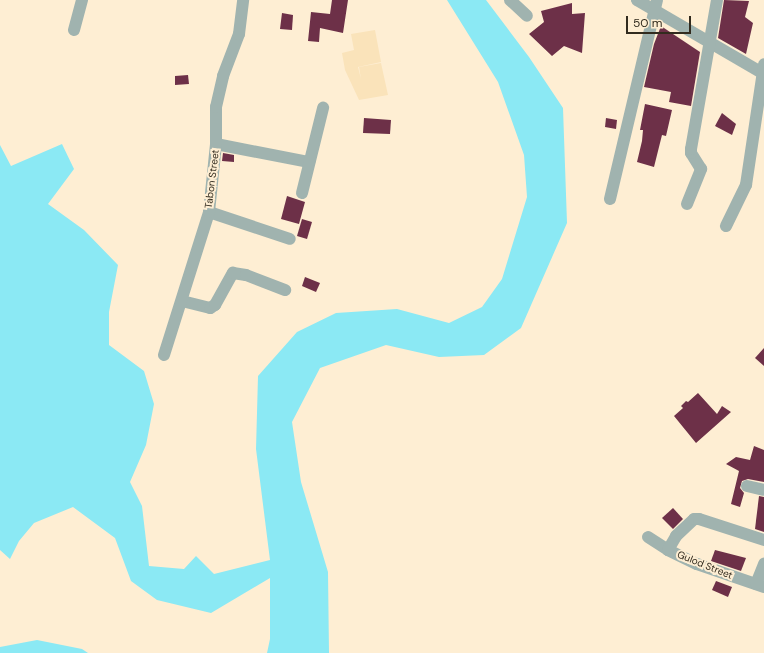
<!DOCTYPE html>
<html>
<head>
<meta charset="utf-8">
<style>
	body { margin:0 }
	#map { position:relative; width:764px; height:653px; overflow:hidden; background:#feeed3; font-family:"DM Sans",sans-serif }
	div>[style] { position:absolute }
	.built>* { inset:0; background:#fae3ba }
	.water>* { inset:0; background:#8be9f4 }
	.building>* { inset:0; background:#6d3048 }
	.minor>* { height:12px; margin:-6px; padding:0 6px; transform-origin:6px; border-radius:6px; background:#a0b3af }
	span { translate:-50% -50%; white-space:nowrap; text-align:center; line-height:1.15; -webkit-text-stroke:4px #feeed3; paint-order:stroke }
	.street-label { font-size:10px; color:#322b1e }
	.scale { position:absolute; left:626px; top:16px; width:65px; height:18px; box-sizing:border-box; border:2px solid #322b1e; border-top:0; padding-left:5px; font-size:12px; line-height:14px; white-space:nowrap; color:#322b1e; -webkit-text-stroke:3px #feeed3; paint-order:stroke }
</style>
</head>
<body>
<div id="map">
	<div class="built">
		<div style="clip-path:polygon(375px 30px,381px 62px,358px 67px,361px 79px,359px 67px,381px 63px,388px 95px,359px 100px,345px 70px,342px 53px,354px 50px,351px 34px)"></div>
	</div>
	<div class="water">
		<div style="clip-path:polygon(447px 0,486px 0,529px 57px,563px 108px,567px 223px,521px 328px,484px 355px,439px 357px,386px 345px,320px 368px,292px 422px,301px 482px,328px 572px,329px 653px,267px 653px,270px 639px,270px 578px,211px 613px,157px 600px,131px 581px,115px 538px,73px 507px,34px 523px,19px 541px,10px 559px,0 550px,0 145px,11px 166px,62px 144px,74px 169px,48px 204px,84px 230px,118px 265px,109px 312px,109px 345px,144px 371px,154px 404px,146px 445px,130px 482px,142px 506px,149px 566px,184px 569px,196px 556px,214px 574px,270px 560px,256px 449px,258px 376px,297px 332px,336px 313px,397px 309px,449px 323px,482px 307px,502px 279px,527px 197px,524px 155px,498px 82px)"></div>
		<div style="clip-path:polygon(37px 640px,82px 649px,88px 653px,0 653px,0 647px)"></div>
	</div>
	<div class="building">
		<div style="clip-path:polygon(332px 0,348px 0,343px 33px,320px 28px,319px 42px,308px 41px,311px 12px,330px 14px)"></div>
		<div style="clip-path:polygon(724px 0,749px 1px,745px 17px,753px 23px,746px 54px,718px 38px)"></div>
		<div style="clip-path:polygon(572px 3px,572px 14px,585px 13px,582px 53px,564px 46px,552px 56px,529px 34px,544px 22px,541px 11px)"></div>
		<div style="clip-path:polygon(282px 13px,293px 15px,292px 30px,280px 29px)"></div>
		<div style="clip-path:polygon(661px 26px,700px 52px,691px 106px,669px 102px,671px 92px,644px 87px,654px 44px)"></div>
		<div style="clip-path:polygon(188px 75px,189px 84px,175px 85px,175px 76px)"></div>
		<div style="clip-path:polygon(645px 104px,672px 110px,666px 136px,662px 135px,654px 167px,637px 162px,642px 141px,643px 130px,640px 130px)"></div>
		<div style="clip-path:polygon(722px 113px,736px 124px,732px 135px,715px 126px)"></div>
		<div style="clip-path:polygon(364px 118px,391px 120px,390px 134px,363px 133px)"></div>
		<div style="clip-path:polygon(606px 118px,617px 120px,616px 129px,605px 127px)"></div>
		<div style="clip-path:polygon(223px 153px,234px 155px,234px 162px,222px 161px)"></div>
		<div style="clip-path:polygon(287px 196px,305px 202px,299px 224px,281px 219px)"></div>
		<div style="clip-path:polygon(302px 219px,312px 222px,307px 239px,297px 236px)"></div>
		<div style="clip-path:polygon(305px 277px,320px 283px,316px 292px,302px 286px)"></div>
		<div style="clip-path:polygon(764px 348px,764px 366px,755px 358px)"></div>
		<div style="clip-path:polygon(698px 393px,717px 414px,722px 406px,731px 412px,696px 443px,674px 416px,683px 408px,681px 406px,686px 401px,688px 402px)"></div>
		<div style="clip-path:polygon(754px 446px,764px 450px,764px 482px,748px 479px,742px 481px,740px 488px,744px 493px,740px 507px,731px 504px,739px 471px,726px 464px,736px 457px,750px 460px)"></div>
		<div style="clip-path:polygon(759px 496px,764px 497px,764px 532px,755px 529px)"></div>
		<div style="clip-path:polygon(673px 508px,683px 519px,673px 529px,662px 518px)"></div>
		<div style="clip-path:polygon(715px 550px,746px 558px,741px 571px,711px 561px)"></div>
		<div style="clip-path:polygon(716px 581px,732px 587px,728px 597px,712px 590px)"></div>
	</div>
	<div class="minor">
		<div style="left:510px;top:0;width:23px;rotate:43deg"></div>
		<div style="left:637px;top:0;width:147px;rotate:30.2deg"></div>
		<div style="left:74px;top:30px;width:31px;rotate:-75deg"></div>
		<div style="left:216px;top:144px;width:95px;rotate:11deg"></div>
		<div style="left:302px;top:193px;width:88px;rotate:-76.1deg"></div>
		<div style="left:610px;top:199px;width:204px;rotate:-76.7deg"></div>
		<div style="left:687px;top:204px;width:38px;rotate:-68deg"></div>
		<div style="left:701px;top:169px;width:19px;rotate:-122deg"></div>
		<div style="left:691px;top:153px;width:4px;rotate:-90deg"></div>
		<div style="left:691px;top:149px;width:151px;rotate:-80.1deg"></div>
		<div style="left:209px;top:212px;width:85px;rotate:18.4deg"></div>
		<div style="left:726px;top:226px;width:46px;rotate:-64deg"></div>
		<div style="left:746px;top:185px;width:122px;rotate:-81.5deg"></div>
		<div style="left:182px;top:301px;width:29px;rotate:14deg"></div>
		<div style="left:210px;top:308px;width:6px;rotate:-31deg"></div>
		<div style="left:215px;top:305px;width:37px;rotate:-61deg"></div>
		<div style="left:233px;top:273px;width:13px;rotate:9deg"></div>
		<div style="left:246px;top:275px;width:42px;rotate:21deg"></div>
		<div style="left:164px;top:355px;width:150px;rotate:-72.5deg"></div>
		<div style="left:209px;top:212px;width:68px;rotate:-84.1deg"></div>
		<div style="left:216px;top:144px;width:37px;rotate:-90deg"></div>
		<div style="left:216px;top:107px;width:32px;rotate:-77deg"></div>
		<div style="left:223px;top:76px;width:45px;rotate:-69.1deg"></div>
		<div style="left:239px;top:34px;width:34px;rotate:-83deg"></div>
		<div style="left:747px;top:486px;width:17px;rotate:13deg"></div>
		<div style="left:648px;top:537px;width:24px;rotate:33deg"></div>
		<div style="left:668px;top:550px;width:32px;rotate:26deg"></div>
		<div style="left:697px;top:564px;width:71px;rotate:18.9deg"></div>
		<div style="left:668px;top:550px;width:16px;rotate:-60deg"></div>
		<div style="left:676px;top:536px;width:25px;rotate:-43deg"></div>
		<div style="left:694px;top:519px;width:5px"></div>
		<div style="left:699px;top:519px;width:68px;rotate:17.9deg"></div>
		<div style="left:756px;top:584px;width:22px;rotate:-68deg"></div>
	</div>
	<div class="street-label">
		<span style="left:212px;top:179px;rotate:-83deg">Tabon Street</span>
		<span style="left:705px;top:565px;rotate:22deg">Gulod Street</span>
	</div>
	<div class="scale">50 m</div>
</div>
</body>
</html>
